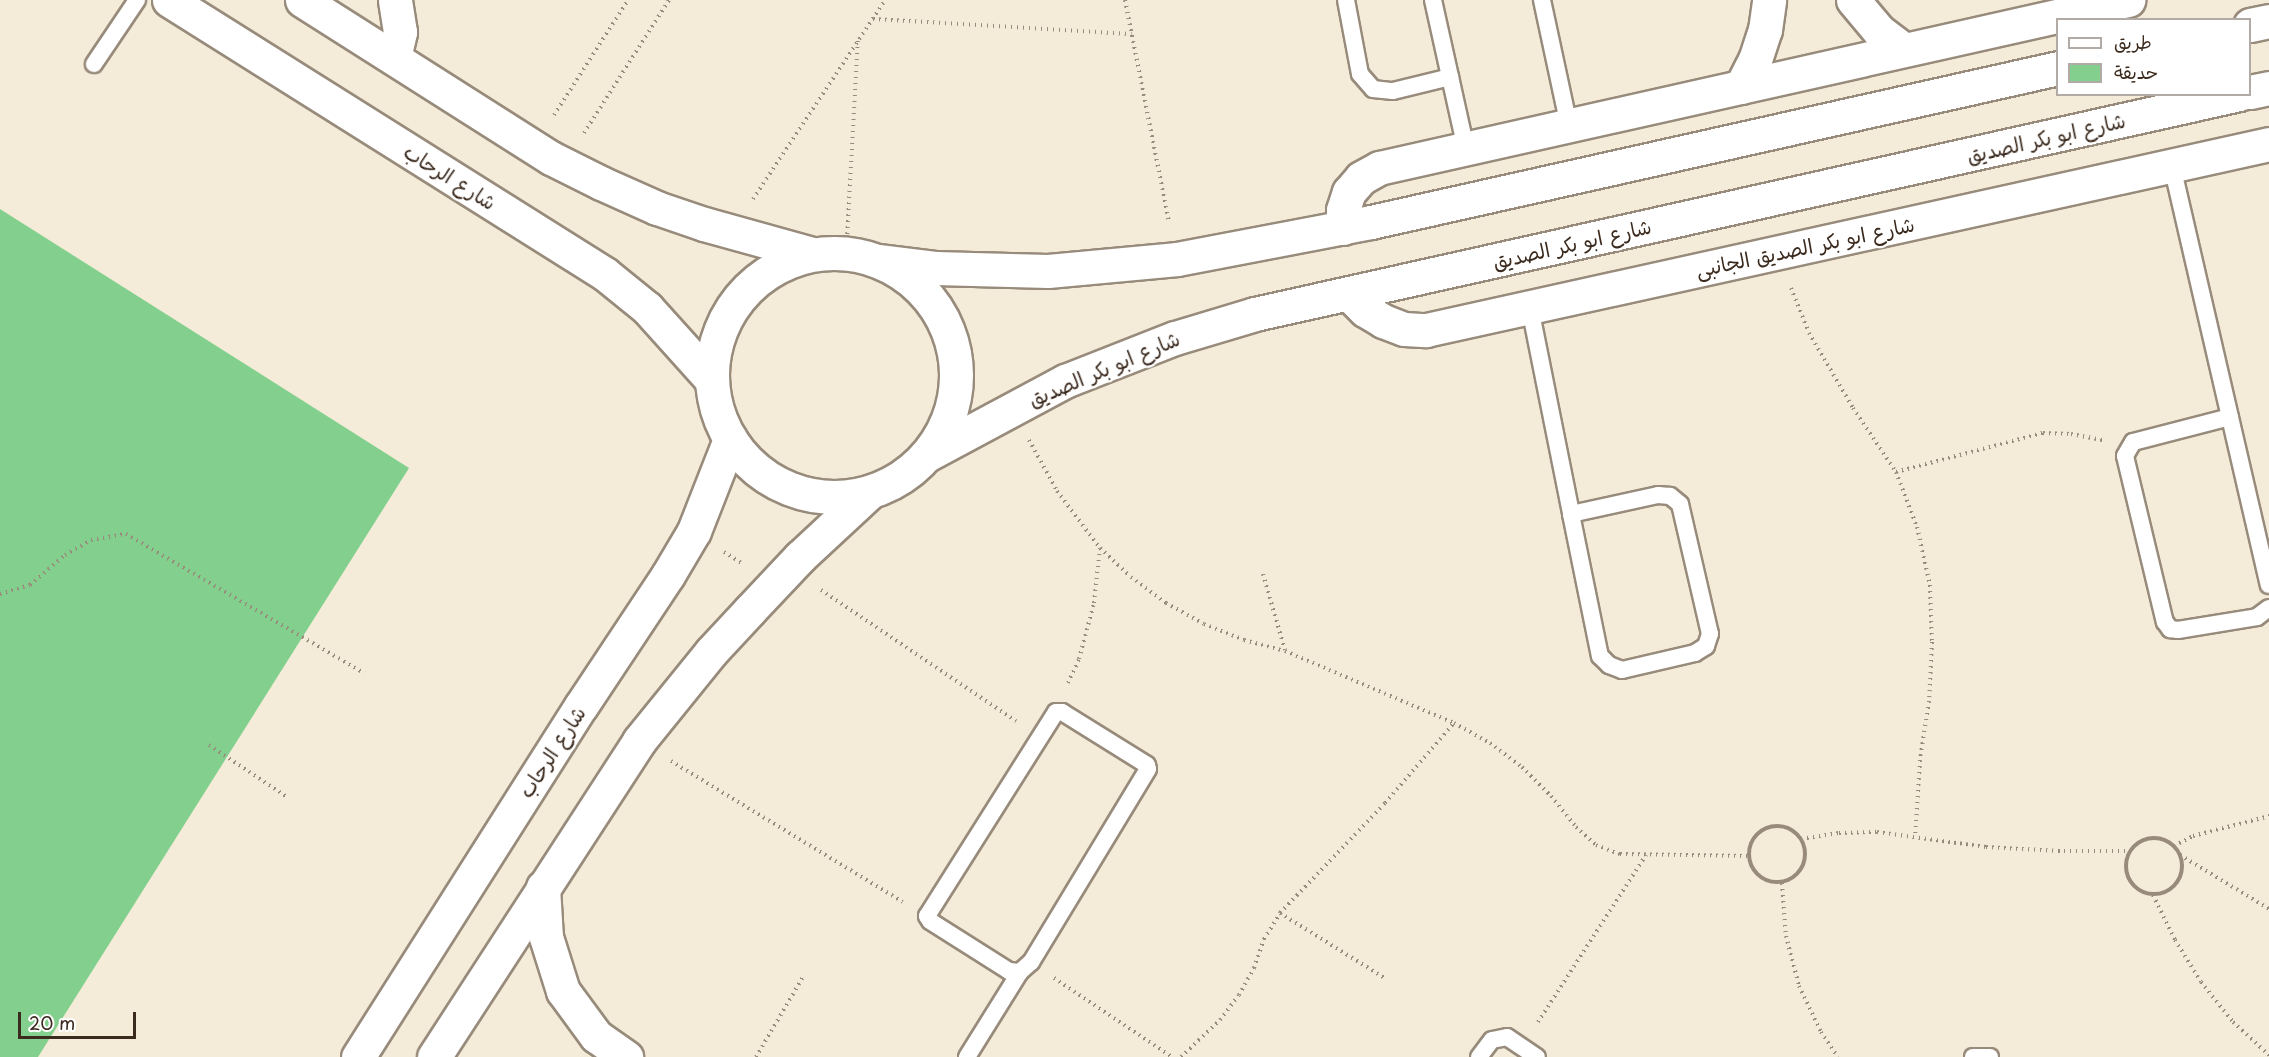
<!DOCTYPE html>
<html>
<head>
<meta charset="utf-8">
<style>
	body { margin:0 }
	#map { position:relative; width:2269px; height:1057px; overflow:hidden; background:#f4ecd8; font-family:"Playpen Sans","Playpen Sans Arabic",sans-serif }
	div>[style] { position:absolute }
	.green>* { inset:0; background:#83d08e }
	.path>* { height:4px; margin-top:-2px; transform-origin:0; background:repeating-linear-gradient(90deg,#988b7b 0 1.5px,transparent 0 6px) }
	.path>.ring { margin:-2px; padding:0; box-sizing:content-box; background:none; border:4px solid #988b7b; border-radius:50% }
	.roads { filter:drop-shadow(2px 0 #988b7b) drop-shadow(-2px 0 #988b7b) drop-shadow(0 2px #988b7b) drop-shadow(0 -2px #988b7b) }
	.lane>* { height:16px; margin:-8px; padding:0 8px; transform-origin:8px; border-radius:8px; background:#fff }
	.street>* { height:33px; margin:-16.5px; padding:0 16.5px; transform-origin:16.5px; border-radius:16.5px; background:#fff }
	.secondary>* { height:33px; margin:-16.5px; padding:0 16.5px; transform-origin:16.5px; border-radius:16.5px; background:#fff }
	.secondary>.ring { margin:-16.5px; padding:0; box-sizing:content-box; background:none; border:33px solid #fff; border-radius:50% }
	span { translate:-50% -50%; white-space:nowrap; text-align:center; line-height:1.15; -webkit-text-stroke:4.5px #fff; paint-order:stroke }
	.street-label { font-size:20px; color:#3b2a1e }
	.legend { position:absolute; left:2056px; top:18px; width:195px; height:78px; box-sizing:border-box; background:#fff; border:2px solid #b1aaa5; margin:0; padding:8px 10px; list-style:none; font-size:18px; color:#3b2a1e }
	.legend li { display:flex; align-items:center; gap:12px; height:30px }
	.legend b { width:30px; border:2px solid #b1aaa5 }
	.scale { position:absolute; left:18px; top:1012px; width:118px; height:27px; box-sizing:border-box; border:3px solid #3b2a1e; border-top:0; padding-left:8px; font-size:18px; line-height:21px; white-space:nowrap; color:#3b2a1e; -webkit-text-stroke:4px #fff; paint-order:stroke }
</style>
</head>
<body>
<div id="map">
	<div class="green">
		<div style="clip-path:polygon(0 209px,409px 468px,38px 1057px,0 1057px)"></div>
	</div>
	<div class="path">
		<div style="left:1125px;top:0;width:227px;rotate:78.8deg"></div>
		<div style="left:873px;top:19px;width:259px;rotate:3.3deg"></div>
		<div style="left:554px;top:115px;width:137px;rotate:-57.2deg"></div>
		<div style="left:584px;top:133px;width:158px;rotate:-57.4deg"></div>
		<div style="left:753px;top:199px;width:239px;rotate:-56.4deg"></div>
		<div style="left:847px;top:240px;width:200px;rotate:-86.9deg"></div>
		<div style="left:1791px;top:288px;width:48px;rotate:68.2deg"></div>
		<div style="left:1809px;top:333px;width:87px;rotate:59.6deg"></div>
		<div style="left:1853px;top:408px;width:77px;rotate:56.1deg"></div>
		<div style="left:1896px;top:472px;width:59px;rotate:69.1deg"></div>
		<div style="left:1917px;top:527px;width:59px;rotate:77.4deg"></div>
		<div style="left:1930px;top:585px;width:57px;rotate:88deg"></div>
		<div style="left:1932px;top:642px;width:59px;rotate:92.9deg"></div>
		<div style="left:1929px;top:701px;width:60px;rotate:98.7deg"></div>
		<div style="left:1920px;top:760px;width:77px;rotate:93.7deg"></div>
		<div style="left:1029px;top:440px;width:58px;rotate:61.2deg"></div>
		<div style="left:1057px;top:491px;width:71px;rotate:53deg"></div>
		<div style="left:1100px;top:548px;width:42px;rotate:43.1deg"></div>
		<div style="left:1131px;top:577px;width:44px;rotate:36.6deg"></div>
		<div style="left:1166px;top:603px;width:43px;rotate:28.9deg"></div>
		<div style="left:1204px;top:624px;width:43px;rotate:21.8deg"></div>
		<div style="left:1244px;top:640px;width:42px;rotate:15deg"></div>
		<div style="left:1285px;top:651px;width:184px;rotate:23.1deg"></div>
		<div style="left:1454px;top:723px;width:41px;rotate:29.1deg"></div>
		<div style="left:1490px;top:743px;width:40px;rotate:37deg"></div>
		<div style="left:1522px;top:767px;width:41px;rotate:45deg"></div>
		<div style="left:1551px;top:796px;width:40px;rotate:51deg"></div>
		<div style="left:1576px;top:827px;width:27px;rotate:42deg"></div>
		<div style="left:1596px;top:845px;width:26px;rotate:21deg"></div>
		<div style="left:1620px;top:854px;width:128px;rotate:0.9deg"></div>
		<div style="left:1896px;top:472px;width:152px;rotate:-14.9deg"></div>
		<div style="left:2043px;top:433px;width:28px;rotate:2deg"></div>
		<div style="left:2071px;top:434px;width:33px;rotate:11deg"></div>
		<div style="left:724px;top:552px;width:22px;rotate:32deg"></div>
		<div style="left:1263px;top:574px;width:79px;rotate:73.9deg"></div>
		<div style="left:821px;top:590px;width:235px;rotate:33.9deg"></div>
		<div style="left:0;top:594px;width:31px;rotate:-17deg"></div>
		<div style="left:30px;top:585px;width:46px;rotate:-40.6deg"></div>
		<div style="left:65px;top:555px;width:30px;rotate:-30deg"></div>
		<div style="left:91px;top:540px;width:36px;rotate:-10deg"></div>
		<div style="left:126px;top:534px;width:276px;rotate:30.3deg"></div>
		<div style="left:1068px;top:683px;width:26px;rotate:-65deg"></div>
		<div style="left:1079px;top:659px;width:58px;rotate:-75deg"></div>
		<div style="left:1094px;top:603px;width:55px;rotate:-83.8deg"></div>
		<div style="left:209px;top:745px;width:94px;rotate:33.7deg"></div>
		<div style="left:671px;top:761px;width:271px;rotate:31.3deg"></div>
		<div class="ring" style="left:1749px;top:826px;width:52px;height:52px"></div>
		<div class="ring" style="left:2126px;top:838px;width:52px;height:52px"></div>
		<div style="left:1801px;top:839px;width:38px;rotate:-9deg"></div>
		<div style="left:1839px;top:833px;width:38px;rotate:-2deg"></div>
		<div style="left:1877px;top:832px;width:110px;rotate:7.8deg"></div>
		<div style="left:1986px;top:847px;width:72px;rotate:3.2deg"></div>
		<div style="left:2058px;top:851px;width:72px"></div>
		<div style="left:2174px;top:846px;width:21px;rotate:-28deg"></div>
		<div style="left:2193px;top:836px;width:79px;rotate:-14.7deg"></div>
		<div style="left:2180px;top:855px;width:104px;rotate:31.2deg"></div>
		<div style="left:1782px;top:883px;width:53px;rotate:85.7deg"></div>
		<div style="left:1786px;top:936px;width:52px;rotate:75.4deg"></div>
		<div style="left:1799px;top:986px;width:51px;rotate:64.4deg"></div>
		<div style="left:1821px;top:1032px;width:30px;rotate:56deg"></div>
		<div style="left:2153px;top:895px;width:50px;rotate:63.9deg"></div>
		<div style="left:2175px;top:940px;width:49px;rotate:58.2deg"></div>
		<div style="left:2201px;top:982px;width:51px;rotate:51.3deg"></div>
		<div style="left:2233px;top:1022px;width:49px;rotate:42.5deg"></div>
		<div style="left:1280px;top:913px;width:125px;rotate:31.9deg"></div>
		<div style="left:1054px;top:978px;width:142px;rotate:33.8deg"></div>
		<div style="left:1538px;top:1022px;width:199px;rotate:-57.1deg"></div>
		<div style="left:756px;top:1057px;width:93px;rotate:-59.6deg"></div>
		<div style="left:1181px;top:1057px;width:54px;rotate:-43.5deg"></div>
		<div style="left:1220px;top:1020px;width:31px;rotate:-53deg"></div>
		<div style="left:1239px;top:995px;width:31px;rotate:-61deg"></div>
		<div style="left:1254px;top:968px;width:31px;rotate:-71deg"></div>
		<div style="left:1264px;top:939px;width:31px;rotate:-58deg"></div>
		<div style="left:1280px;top:913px;width:152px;rotate:-46.3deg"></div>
		<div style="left:1385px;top:803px;width:106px;rotate:-49.2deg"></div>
	</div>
	<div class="roads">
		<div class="lane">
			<div style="left:1346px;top:0;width:75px;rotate:79.3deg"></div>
			<div style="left:1360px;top:74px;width:20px;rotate:49deg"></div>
			<div style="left:1373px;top:89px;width:20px;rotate:6deg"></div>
			<div style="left:1393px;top:91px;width:59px;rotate:-13.8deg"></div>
			<div style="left:1433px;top:0;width:153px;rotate:77.5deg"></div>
			<div style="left:1542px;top:0;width:129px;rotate:77.9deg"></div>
			<div style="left:94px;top:64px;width:77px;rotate:-56.1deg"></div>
			<div style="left:2172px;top:166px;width:430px;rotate:77deg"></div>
			<div style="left:1530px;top:308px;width:210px;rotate:78.7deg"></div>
			<div style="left:1571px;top:514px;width:145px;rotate:78.5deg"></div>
			<div style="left:1600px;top:656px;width:13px;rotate:45deg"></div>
			<div style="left:1609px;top:665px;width:14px;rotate:21deg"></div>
			<div style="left:1622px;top:670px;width:75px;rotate:-13.1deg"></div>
			<div style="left:1695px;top:653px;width:13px;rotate:-32deg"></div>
			<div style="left:1706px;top:646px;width:13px;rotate:-72deg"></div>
			<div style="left:1710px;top:634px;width:133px;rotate:-103deg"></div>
			<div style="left:1680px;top:504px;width:13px;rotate:-141deg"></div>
			<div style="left:1670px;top:496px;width:12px;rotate:-175deg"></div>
			<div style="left:1658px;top:495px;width:89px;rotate:167.7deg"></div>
			<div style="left:2230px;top:417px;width:100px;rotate:165.5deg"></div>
			<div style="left:2133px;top:442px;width:16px;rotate:120deg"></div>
			<div style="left:2125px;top:456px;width:171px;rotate:76.5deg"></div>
			<div style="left:2165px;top:622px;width:9px;rotate:54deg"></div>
			<div style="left:2170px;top:629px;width:8px;rotate:7deg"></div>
			<div style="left:2178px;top:630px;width:80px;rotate:-9.3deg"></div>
			<div style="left:2257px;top:617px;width:15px;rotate:-37deg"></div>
			<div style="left:1056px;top:712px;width:6px"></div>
			<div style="left:1062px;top:712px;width:100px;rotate:31.9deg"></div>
			<div style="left:1147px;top:765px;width:4px;rotate:76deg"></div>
			<div style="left:1148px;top:769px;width:226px;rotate:121.2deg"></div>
			<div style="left:1031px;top:962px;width:15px;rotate:138deg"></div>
			<div style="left:1020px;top:972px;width:11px;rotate:-175deg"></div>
			<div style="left:1009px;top:971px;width:93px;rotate:-147.7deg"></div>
			<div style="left:930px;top:921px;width:6px;rotate:-121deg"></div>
			<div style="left:927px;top:916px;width:241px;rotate:-57.7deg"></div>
			<div style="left:967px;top:1057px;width:100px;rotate:-58.1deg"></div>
			<div style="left:1479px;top:1057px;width:21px;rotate:-53deg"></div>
			<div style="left:1492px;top:1040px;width:15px;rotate:-11deg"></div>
			<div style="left:1507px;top:1037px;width:36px;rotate:34deg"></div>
			<div style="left:1973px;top:1057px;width:17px"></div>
		</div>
		<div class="street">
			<div style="left:1853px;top:0;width:40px;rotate:50deg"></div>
			<div style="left:1879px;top:31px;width:31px;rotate:37deg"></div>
			<div style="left:394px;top:58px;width:27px;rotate:-77deg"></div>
			<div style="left:400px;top:32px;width:32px;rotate:-99deg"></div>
			<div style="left:1741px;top:87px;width:30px;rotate:-63deg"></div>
			<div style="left:1755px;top:60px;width:32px;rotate:-72deg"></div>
			<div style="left:1765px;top:30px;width:30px;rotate:-82deg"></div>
			<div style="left:1343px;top:228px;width:18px;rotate:-90deg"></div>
			<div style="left:1343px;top:210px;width:19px;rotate:-72deg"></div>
			<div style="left:1349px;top:192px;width:18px;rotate:-49deg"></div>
			<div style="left:1361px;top:178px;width:21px;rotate:-29deg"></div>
			<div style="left:1379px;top:168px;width:768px;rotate:-12.64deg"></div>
			<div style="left:1349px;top:294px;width:23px;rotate:45deg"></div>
			<div style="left:1365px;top:310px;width:21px;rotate:31deg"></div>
			<div style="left:1383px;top:321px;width:22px;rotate:21deg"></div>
			<div style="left:1404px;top:329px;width:22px;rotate:3deg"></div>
			<div style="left:1426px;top:330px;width:863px;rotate:-12.44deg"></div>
		</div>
		<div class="secondary">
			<div style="left:169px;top:0;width:515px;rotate:32.15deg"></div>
			<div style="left:605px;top:274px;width:54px;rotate:39deg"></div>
			<div style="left:647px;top:308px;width:96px;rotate:48deg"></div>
			<div style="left:302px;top:0;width:295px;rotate:32.4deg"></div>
			<div style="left:551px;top:158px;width:56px;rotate:26.6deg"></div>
			<div style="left:601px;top:183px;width:61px;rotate:24.1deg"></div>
			<div style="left:657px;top:208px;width:50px;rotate:18.8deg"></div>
			<div style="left:704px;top:224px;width:112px;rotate:15.5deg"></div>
			<div style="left:2250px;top:25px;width:19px;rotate:-12deg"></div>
			<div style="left:2250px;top:92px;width:19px;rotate:-12deg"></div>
			<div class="ring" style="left:712px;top:253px;width:211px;height:211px"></div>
			<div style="left:880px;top:261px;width:55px;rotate:7.3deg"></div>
			<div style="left:935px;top:268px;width:113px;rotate:1.5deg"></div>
			<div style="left:1048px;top:271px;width:130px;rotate:-5.3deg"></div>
			<div style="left:1177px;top:259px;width:197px;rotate:-10.8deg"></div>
			<div style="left:1371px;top:222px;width:704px;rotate:-12.63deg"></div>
			<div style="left:927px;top:455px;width:157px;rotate:-28.2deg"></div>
			<div style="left:1065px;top:381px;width:118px;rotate:-21.4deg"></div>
			<div style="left:1175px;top:338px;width:84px;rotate:-16.7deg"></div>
			<div style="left:1255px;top:314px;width:1008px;rotate:-12.6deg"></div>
			<div style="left:543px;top:887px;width:50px;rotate:86.6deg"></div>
			<div style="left:546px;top:937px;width:57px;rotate:72.5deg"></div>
			<div style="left:563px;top:991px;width:56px;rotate:53.7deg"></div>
			<div style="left:596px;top:1036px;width:37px;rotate:35deg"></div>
			<div style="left:358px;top:1057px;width:416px;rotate:-57.6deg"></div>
			<div style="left:581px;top:706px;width:157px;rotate:-56.4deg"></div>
			<div style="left:668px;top:575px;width:51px;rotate:-59.4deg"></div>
			<div style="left:694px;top:531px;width:99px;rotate:-68.6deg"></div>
			<div style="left:434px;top:1057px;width:377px;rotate:-57deg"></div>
			<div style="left:639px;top:741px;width:114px;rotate:-51deg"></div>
			<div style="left:711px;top:652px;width:57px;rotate:-47.1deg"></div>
			<div style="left:750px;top:610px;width:73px;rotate:-46.7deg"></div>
			<div style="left:800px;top:557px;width:96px;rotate:-42.9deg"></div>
		</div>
	</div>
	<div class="street-label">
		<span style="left:2046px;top:138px;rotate:-13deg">شارع ابو بكر الصديق</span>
		<span style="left:450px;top:177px;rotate:32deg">شارع الرحاب</span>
		<span style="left:1572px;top:244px;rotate:-13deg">شارع ابو بكر الصديق</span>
		<span style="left:1805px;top:247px;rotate:-12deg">شارع ابو بكر الصديق الجانبى</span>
		<span style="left:1104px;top:369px;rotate:-23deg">شارع ابو بكر الصديق</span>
		<span style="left:552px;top:752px;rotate:-57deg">شارع الرحاب</span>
	</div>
	<ul class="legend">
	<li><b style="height:8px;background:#fff"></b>طريق</li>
	<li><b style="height:16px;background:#83d08e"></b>حديقة</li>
	</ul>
	<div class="scale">20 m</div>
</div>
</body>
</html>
